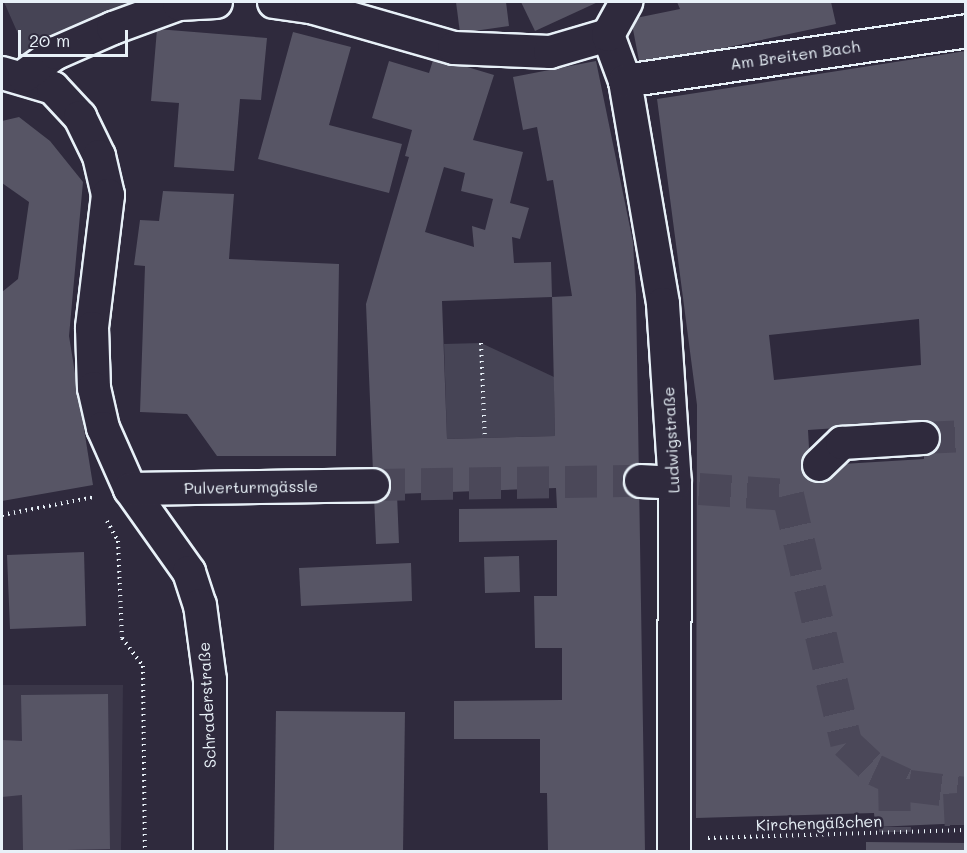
<!DOCTYPE html>
<html>
<head>
<meta charset="utf-8">
<style>
	body { margin:0 }
	#map { position:relative; width:967px; height:853px; overflow:hidden; background:#2f2a3d; font-family:Mali,sans-serif }
	div>[style] { position:absolute }
	.built>* { inset:0; background:#3b3749 }
	.green>* { inset:0; background:#464455 }
	.building>* { inset:0; background:#575565 }
	.street-tunnel>* { height:32px; margin-top:-16px; transform-origin:0; background:repeating-linear-gradient(90deg,#4b4859 0 32px,transparent 0 48px) }
	.path>* { height:4px; margin-top:-2px; transform-origin:0; background:repeating-linear-gradient(90deg,#e8f1f8 0 1.5px,transparent 0 6px) }
	.roads { filter:drop-shadow(2px 0 #e8f1f8) drop-shadow(-2px 0 #e8f1f8) drop-shadow(0 2px #e8f1f8) drop-shadow(0 -2px #e8f1f8) }
	.street>* { height:32px; margin:-16px; padding:0 16px; transform-origin:16px; border-radius:16px; background:#2f2a3d }
	span { translate:-50% -50%; white-space:nowrap; text-align:center; line-height:1.15; -webkit-text-stroke:5px #2f2a3d; paint-order:stroke }
	.street-label { font-size:16px; color:#e8f1f8 }
	.frame { position:absolute; inset:0; border:3px solid #e8f1f8; pointer-events:none }
	.scale { position:absolute; left:18px; top:30px; width:110px; height:27px; box-sizing:border-box; border:3px solid #e8f1f8; border-top:0; padding-left:8px; font-size:18px; line-height:21px; white-space:nowrap; color:#e8f1f8; -webkit-text-stroke:4px #2f2a3d; paint-order:stroke }
</style>
</head>
<body>
<div id="map">
	<div class="built">
		<div style="clip-path:polygon(2px 685px,123px 685px,121px 851px,2px 852px)"></div>
	</div>
	<div class="green">
		<div style="clip-path:polygon(4px 2px,147px 2px,54px 39px,21px 57px,19px 36px)"></div>
		<div style="clip-path:polygon(481px 343px,554px 377px,555px 436px,447px 439px,444px 344px)"></div>
	</div>
	<div class="building">
		<div style="clip-path:polygon(456px 2px,506px 2px,509px 26px,460px 33px)"></div>
		<div style="clip-path:polygon(521px 2px,598px 2px,535px 31px)"></div>
		<div style="clip-path:polygon(677px 2px,831px 2px,836px 24px,640px 66px,631px 19px,680px 9px)"></div>
		<div style="clip-path:polygon(157px 29px,267px 38px,261px 100px,240px 99px,234px 171px,174px 167px,179px 103px,151px 101px)"></div>
		<div style="clip-path:polygon(293px 32px,351px 47px,329px 125px,402px 144px,389px 193px,258px 159px)"></div>
		<div style="clip-path:polygon(evenodd,966px 51px,966px 823px,875px 827px,874px 813px,696px 818px,697px 405px,657px 99px,966px 51px,919px 319px,921px 365px,774px 380px,769px 335px,919px 319px,966px 51px,852px 427px,924px 441px,924px 459px,810px 466px,808px 430px,852px 427px)"></div>
		<div style="clip-path:polygon(evenodd,434px 57px,494px 75px,473px 140px,523px 152px,510px 203px,529px 208px,520px 239px,512px 237px,514px 263px,551px 262px,552px 297px,442px 301px,447px 439px,555px 436px,552px 297px,572px 296px,553px 180px,547px 181px,537px 127px,523px 130px,513px 77px,596px 61px,633px 242px,636px 294px,645px 852px,548px 852px,547px 793px,540px 793px,540px 739px,454px 739px,454px 701px,562px 700px,562px 648px,535px 648px,534px 596px,557px 596px,557px 540px,459px 542px,459px 509px,557px 508px,556px 488px,397px 494px,399px 543px,376px 544px,366px 304px,409px 157px,405px 156px,412px 130px,372px 118px,389px 61px,429px 73px,434px 57px,444px 167px,465px 173px,461px 191px,493px 199px,485px 230px,472px 226px,474px 247px,425px 232px,444px 167px)"></div>
		<div style="clip-path:polygon(19px 117px,50px 141px,83px 182px,69px 336px,93px 485px,2px 501px,2px 292px,18px 279px,29px 202px,2px 183px,2px 121px)"></div>
		<div style="clip-path:polygon(163px 191px,234px 194px,229px 259px,339px 264px,336px 456px,217px 456px,187px 414px,140px 412px,145px 266px,134px 265px,140px 220px,159px 221px)"></div>
		<div style="clip-path:polygon(84px 552px,86px 626px,10px 629px,7px 555px)"></div>
		<div style="clip-path:polygon(519px 556px,520px 592px,485px 593px,484px 557px)"></div>
		<div style="clip-path:polygon(411px 563px,412px 601px,301px 606px,299px 568px)"></div>
		<div style="clip-path:polygon(108px 694px,110px 849px,23px 851px,22px 795px,2px 797px,2px 740px,22px 741px,21px 695px)"></div>
		<div style="clip-path:polygon(276px 711px,405px 712px,403px 852px,274px 852px)"></div>
		<div style="clip-path:polygon(866px 842px,966px 843px,966px 852px,866px 852px)"></div>
	</div>
	<div class="street-tunnel">
		<div style="left:923px;top:438px;width:43px;rotate:-2.7deg"></div>
		<div style="left:373px;top:485px;width:268px;rotate:-0.9deg"></div>
		<div style="left:699px;top:489px;width:89px;rotate:3.9deg"></div>
		<div style="left:788px;top:495px;width:255px;rotate:76.8deg"></div>
		<div style="left:846px;top:743px;width:40px;rotate:43deg"></div>
		<div style="left:875px;top:770px;width:38px;rotate:25deg"></div>
		<div style="left:909px;top:786px;width:57px;rotate:7deg"></div>
		<div style="left:894px;top:779px;width:53px;rotate:88.9deg"></div>
		<div style="left:959px;top:793px;width:37px;rotate:87deg"></div>
	</div>
	<div class="path">
		<div style="left:481px;top:343px;width:95px;rotate:87.6deg"></div>
		<div style="left:2px;top:515px;width:95px;rotate:-11deg"></div>
		<div style="left:107px;top:521px;width:23px;rotate:61deg"></div>
		<div style="left:118px;top:541px;width:97px;rotate:87.6deg"></div>
		<div style="left:122px;top:638px;width:35px;rotate:53deg"></div>
		<div style="left:143px;top:666px;width:186px;rotate:89.4deg"></div>
		<div style="left:708px;top:838px;width:258px;rotate:-1.8deg"></div>
	</div>
	<div class="roads">
		<div class="street">
			<div style="left:274px;top:2px;width:37px;rotate:8deg"></div>
			<div style="left:311px;top:7px;width:149px;rotate:16deg"></div>
			<div style="left:454px;top:48px;width:96px;rotate:2.4deg"></div>
			<div style="left:550px;top:52px;width:60px;rotate:-16.3deg"></div>
			<div style="left:608px;top:35px;width:49px;rotate:69.7deg"></div>
			<div style="left:625px;top:81px;width:226px;rotate:80.3deg"></div>
			<div style="left:663px;top:304px;width:179px;rotate:86.2deg"></div>
			<div style="left:675px;top:483px;width:369px;rotate:90.2deg"></div>
			<div style="left:608px;top:35px;width:38px;rotate:-61deg"></div>
			<div style="left:2px;top:73px;width:53px;rotate:16.4deg"></div>
			<div style="left:53px;top:88px;width:40px;rotate:47deg"></div>
			<div style="left:80px;top:117px;width:43px;rotate:64deg"></div>
			<div style="left:99px;top:156px;width:40px;rotate:77deg"></div>
			<div style="left:108px;top:195px;width:134px;rotate:96.9deg"></div>
			<div style="left:92px;top:328px;width:60px;rotate:88.1deg"></div>
			<div style="left:94px;top:388px;width:41px;rotate:77.3deg"></div>
			<div style="left:103px;top:428px;width:67px;rotate:66.1deg"></div>
			<div style="left:130px;top:489px;width:102px;rotate:54.6deg"></div>
			<div style="left:189px;top:572px;width:35px;rotate:72deg"></div>
			<div style="left:200px;top:605px;width:76px;rotate:82.4deg"></div>
			<div style="left:210px;top:680px;width:172px;rotate:90deg"></div>
			<div style="left:24px;top:76px;width:39px;rotate:-36deg"></div>
			<div style="left:56px;top:53px;width:62px;rotate:-23.7deg"></div>
			<div style="left:113px;top:28px;width:70px;rotate:-20deg"></div>
			<div style="left:179px;top:4px;width:37px;rotate:-3deg"></div>
			<div style="left:625px;top:81px;width:345px;rotate:-8.3deg"></div>
			<div style="left:819px;top:465px;width:32px;rotate:-44deg"></div>
			<div style="left:842px;top:443px;width:81px;rotate:-3.5deg"></div>
			<div style="left:641px;top:481px;width:34px;rotate:3deg"></div>
			<div style="left:130px;top:489px;width:243px;rotate:-0.9deg"></div>
		</div>
	</div>
	<div class="street-label">
		<span style="left:795px;top:55px;rotate:-8deg">Am Breiten Bach</span>
		<span style="left:671px;top:440px;rotate:-93deg">Ludwigstraße</span>
		<span style="left:251px;top:487px;rotate:-1deg">Pulverturmgässle</span>
		<span style="left:207px;top:705px;rotate:-93deg">Schraderstraße</span>
		<span style="left:819px;top:823px;rotate:-2deg">Kirchengäßchen</span>
	</div>
	<div class="frame"></div>
	<div class="scale">20 m</div>
</div>
</body>
</html>
